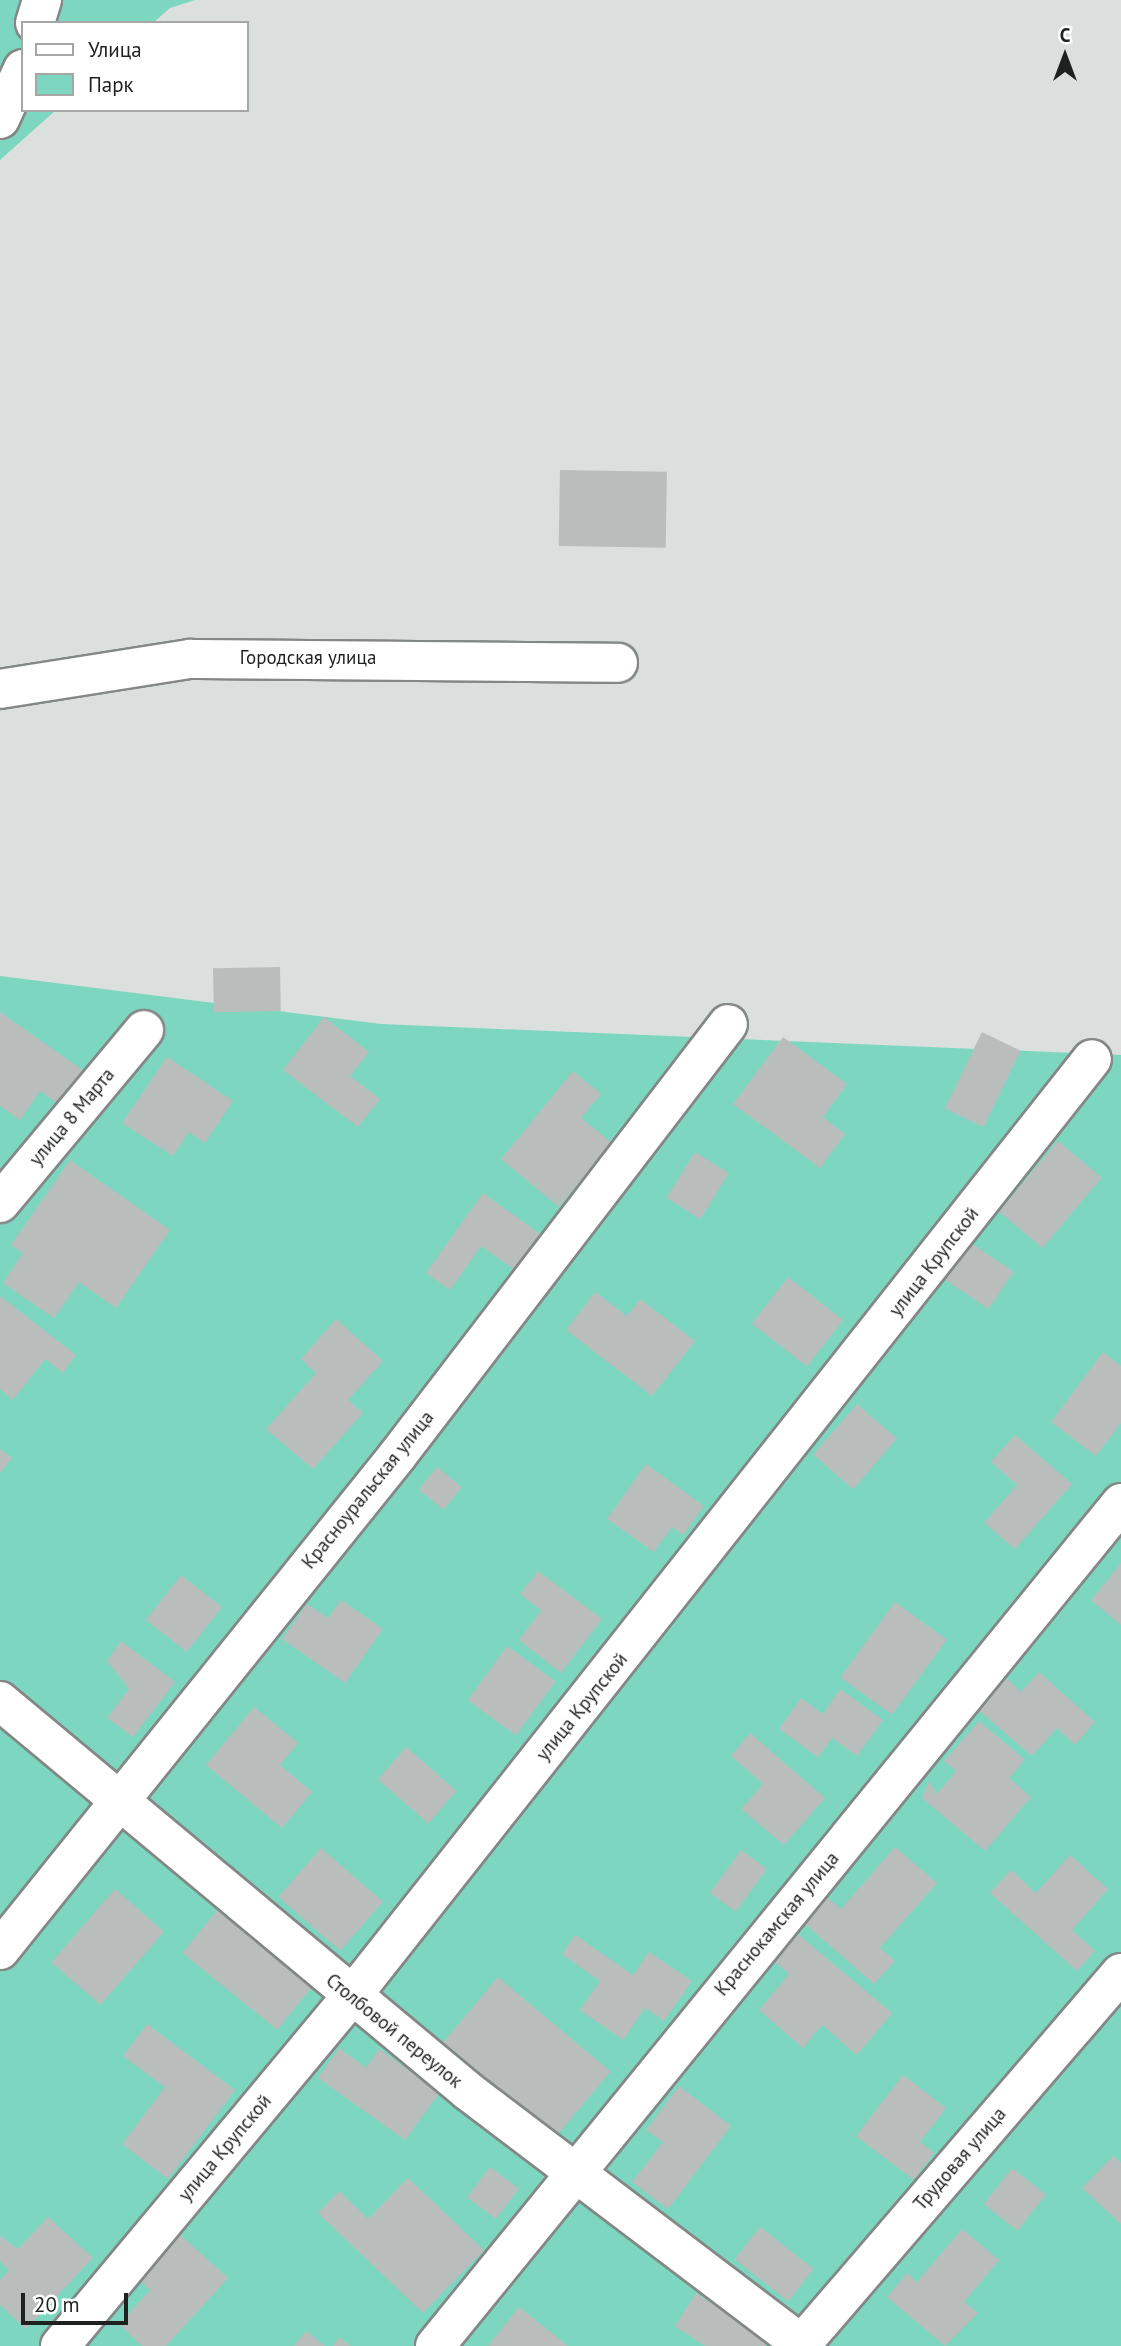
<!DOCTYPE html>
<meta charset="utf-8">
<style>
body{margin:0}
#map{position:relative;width:1121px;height:2346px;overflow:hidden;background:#dbe0de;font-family:"PT Sans",sans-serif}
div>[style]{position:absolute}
.green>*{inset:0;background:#7dd6bf}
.building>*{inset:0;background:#b9bebd;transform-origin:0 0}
.roads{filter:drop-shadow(2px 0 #838886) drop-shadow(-2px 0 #838886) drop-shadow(0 2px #838886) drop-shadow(0 -2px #838886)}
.minor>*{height:38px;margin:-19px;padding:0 19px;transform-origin:19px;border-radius:19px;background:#fff}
span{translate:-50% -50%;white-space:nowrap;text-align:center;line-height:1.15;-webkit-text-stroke:7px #fff;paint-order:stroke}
.street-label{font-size:19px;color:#1f2120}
.legend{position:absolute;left:21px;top:21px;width:228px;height:91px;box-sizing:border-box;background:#fff;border:2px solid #a5a6a6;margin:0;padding:9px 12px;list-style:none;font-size:21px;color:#1f2120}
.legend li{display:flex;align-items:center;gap:14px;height:35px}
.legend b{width:35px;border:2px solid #a5a6a6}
.north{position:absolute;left:1030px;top:21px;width:70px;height:70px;-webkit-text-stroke:5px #fff;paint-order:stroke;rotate:0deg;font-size:19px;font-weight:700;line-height:28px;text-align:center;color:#1f2120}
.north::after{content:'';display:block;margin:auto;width:24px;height:32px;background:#1f2120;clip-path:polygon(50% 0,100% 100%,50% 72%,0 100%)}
.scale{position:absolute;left:21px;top:2293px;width:107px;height:32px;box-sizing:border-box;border:4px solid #1f2120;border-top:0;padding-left:9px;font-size:21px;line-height:24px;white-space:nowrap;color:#1f2120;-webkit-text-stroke:5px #fff;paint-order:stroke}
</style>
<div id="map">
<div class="green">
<i style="clip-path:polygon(0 0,195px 0,170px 8px,153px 23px,23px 23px,23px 110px,56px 110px,0 160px)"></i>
<i style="clip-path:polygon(0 976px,381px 1024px,1121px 1055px,1121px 2346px,0 2346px)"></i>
</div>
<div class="building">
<i style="left:560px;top:470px;width:107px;height:76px;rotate:1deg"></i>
<i style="left:280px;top:967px;width:44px;height:67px;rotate:89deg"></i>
<i style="clip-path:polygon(0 1012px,84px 1071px,60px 1105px,40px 1091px,20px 1120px,0 1106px)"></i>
<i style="clip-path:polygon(324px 1017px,369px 1052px,350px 1076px,380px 1099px,358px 1127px,283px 1070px)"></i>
<i style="left:982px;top:1032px;width:43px;height:85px;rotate:26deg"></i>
<i style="clip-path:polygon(783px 1037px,847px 1084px,823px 1117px,845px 1134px,820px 1168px,733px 1104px)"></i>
<i style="clip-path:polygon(167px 1057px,233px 1101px,205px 1143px,189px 1132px,173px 1156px,122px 1123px)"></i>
<i style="clip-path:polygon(573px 1071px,601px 1094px,581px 1118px,612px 1143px,559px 1207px,501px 1159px)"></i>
<i style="left:1058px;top:1141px;width:57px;height:92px;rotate:40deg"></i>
<i style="left:695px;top:1152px;width:40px;height:54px;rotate:32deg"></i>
<i style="clip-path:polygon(70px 1160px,170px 1230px,116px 1308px,79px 1282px,54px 1318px,3px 1283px,23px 1253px,11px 1245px)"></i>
<i style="clip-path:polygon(483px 1193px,540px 1234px,515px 1270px,481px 1246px,450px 1290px,426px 1273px)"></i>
<i style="left:968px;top:1241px;width:55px;height:45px;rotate:34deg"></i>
<i style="left:788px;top:1277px;width:70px;height:59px;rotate:38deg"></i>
<i style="clip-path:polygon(595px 1292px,627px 1316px,640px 1299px,695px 1341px,652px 1396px,566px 1330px)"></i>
<i style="clip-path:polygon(0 1296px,76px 1355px,63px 1373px,45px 1359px,13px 1400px,0 1389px)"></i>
<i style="clip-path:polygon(336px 1319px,383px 1361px,348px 1400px,363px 1413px,313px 1469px,266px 1429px,316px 1373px,301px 1359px)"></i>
<i style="clip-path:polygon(1103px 1352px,1121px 1366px,1121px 1423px,1096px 1456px,1051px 1422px)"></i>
<i style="left:857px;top:1404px;width:53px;height:67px;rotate:41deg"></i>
<i style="clip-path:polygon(1015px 1435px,1072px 1484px,1015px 1549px,984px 1523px,1017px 1485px,991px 1462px)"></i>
<i style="clip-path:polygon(0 1449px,12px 1458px,0 1473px)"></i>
<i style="clip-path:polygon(646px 1464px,704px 1506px,683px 1535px,672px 1527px,654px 1552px,607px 1519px)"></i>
<i style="left:437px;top:1467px;width:32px;height:29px;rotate:39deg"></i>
<i style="clip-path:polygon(1121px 1563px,1121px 1625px,1091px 1600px)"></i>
<i style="clip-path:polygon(538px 1571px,602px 1619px,561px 1673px,519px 1640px,541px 1610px,520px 1594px)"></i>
<i style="left:181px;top:1575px;width:52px;height:57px;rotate:38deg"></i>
<i style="clip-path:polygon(341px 1600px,383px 1629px,345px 1683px,282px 1639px,307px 1604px,328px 1618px)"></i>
<i style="left:895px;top:1602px;width:64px;height:93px;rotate:36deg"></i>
<i style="clip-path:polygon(121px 1641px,175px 1682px,133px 1737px,107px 1718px,129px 1689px,107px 1661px)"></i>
<i style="left:507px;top:1646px;width:60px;height:67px;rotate:36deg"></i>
<i style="clip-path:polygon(1039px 1672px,1095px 1722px,1075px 1745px,1057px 1728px,1032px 1756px,976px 1708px,1004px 1676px,1021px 1692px)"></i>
<i style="clip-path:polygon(840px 1689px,883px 1720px,857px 1756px,832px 1738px,818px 1757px,779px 1729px,801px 1698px,823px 1714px)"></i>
<i style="clip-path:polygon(254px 1707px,298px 1743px,280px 1765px,312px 1792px,282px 1828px,206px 1765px)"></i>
<i style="clip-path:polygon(979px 1721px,1025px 1760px,1009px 1778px,1031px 1797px,985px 1851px,922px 1798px,929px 1781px,937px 1794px,956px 1771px,944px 1761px)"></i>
<i style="clip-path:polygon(750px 1733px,825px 1798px,784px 1845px,741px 1809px,763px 1784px,731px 1756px)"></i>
<i style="left:406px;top:1747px;width:67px;height:43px;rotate:41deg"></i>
<i style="clip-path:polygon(895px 1847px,937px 1883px,880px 1948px,895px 1961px,874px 1984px,797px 1917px,820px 1891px,841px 1909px)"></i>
<i style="left:321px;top:1848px;width:82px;height:65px;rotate:41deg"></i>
<i style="left:741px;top:1850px;width:32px;height:53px;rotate:36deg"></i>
<i style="clip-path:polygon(1070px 1855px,1108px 1889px,1072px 1930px,1095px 1951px,1077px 1971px,990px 1893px,1011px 1870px,1036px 1893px)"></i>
<i style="left:115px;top:1889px;width:65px;height:97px;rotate:41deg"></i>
<i style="left:219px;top:1908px;width:122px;height:58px;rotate:39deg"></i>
<i style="clip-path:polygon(793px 1930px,892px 2013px,857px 2055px,822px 2025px,803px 2048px,759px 2010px,789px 1974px,770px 1958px)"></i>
<i style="clip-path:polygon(575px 1935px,633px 1975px,649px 1952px,692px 1981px,664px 2021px,645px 2008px,623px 2040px,580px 2010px,600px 1981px,562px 1954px)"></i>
<i style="left:498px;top:1977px;width:147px;height:85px;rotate:40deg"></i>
<i style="clip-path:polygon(147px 2024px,235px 2090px,168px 2179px,122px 2144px,165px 2087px,123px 2056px)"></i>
<i style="clip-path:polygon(339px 2048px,366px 2068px,379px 2049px,440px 2092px,405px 2140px,318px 2078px)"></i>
<i style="clip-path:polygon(903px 2075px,946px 2108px,920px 2142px,934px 2153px,914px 2180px,856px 2136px)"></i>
<i style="clip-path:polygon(679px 2086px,731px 2126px,668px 2209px,632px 2182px,663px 2142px,646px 2130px)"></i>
<i style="clip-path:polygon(1113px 2156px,1121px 2163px,1121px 2224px,1082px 2188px)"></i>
<i style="left:490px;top:2167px;width:36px;height:38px;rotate:37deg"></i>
<i style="left:1012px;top:2168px;width:43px;height:46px;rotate:38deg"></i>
<i style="clip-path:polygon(408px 2178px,484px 2250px,423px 2313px,318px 2213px,339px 2191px,368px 2219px)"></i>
<i style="clip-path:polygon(48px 2217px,93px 2258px,26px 2329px,0 2305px,0 2280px,9px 2270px,0 2261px,0 2236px,18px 2249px)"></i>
<i style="left:760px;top:2227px;width:68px;height:41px;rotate:38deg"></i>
<i style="clip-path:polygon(962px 2229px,999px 2260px,964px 2302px,978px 2313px,945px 2346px,887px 2297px,907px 2273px,917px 2282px)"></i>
<i style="clip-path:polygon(177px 2232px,228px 2278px,166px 2346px,142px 2346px,119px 2324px,150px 2290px,136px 2277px)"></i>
<i style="clip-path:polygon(696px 2293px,768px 2341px,765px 2346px,705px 2346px,675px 2326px)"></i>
<i style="clip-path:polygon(519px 2307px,568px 2346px,488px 2346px)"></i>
<i style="clip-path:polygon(306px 2331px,325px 2346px,294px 2346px)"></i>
<i style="clip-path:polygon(339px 2337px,351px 2346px,333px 2346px)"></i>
</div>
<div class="roads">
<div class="minor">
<i style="left:35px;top:23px;width:24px;rotate:-73deg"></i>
<i style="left:0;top:119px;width:55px;rotate:-65.3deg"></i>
<i style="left:0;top:689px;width:192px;rotate:-9deg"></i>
<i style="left:190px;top:659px;width:428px;rotate:0.5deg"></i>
<i style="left:0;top:1203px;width:225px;rotate:-50.2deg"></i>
<i style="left:0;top:1701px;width:609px;rotate:39.81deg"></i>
<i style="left:468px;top:2091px;width:418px;rotate:37.2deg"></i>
<i style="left:0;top:1950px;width:634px;rotate:-51.21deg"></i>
<i style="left:397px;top:1456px;width:544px;rotate:-52.54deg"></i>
<i style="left:60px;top:2346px;width:454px;rotate:-50.2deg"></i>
<i style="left:351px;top:1997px;width:1195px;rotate:-51.69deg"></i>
<i style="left:435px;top:2346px;width:1087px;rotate:-50.86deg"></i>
<i style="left:800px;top:2346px;width:492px;rotate:-49.3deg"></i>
</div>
</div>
<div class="street-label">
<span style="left:308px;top:658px">Городская улица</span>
<span style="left:72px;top:1117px;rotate:-50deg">улица 8 Марта</span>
<span style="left:934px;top:1262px;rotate:-52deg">улица Крупской</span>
<span style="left:368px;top:1490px;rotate:-51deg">Красноуральская улица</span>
<span style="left:582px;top:1707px;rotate:-51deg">улица Крупской</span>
<span style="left:777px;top:1924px;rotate:-50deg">Краснокамская улица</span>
<span style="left:394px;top:2031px;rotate:39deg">Столбовой переулок</span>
<span style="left:225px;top:2148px;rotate:-50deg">улица Крупской</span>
<span style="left:960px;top:2159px;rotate:-49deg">Трудовая улица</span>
</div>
<ul class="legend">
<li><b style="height:9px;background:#fff"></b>Улица</li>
<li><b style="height:19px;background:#7dd6bf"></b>Парк</li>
</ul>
<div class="north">С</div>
<div class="scale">20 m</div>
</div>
